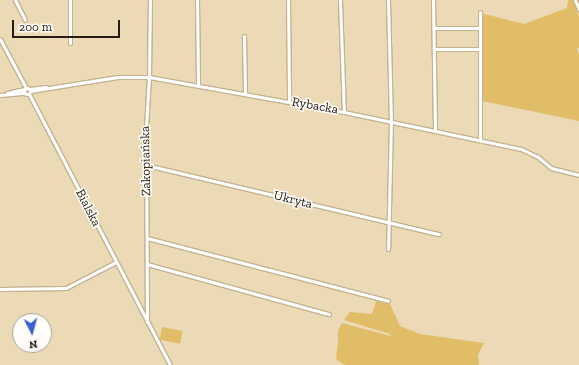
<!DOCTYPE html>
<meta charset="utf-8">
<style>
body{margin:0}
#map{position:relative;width:579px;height:365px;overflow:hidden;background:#ebdab5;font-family:"Zilla Slab",serif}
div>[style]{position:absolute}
.green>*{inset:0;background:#e2bd68;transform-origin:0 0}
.roads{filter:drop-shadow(1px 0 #c3b38f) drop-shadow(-1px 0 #c3b38f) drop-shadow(0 1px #c3b38f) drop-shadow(0 -1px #c3b38f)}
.street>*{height:3px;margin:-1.5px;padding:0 1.5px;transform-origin:1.5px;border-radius:1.5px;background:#fff}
.street>.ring{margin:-1.5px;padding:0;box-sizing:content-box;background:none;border:3px solid #fff;border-radius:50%}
span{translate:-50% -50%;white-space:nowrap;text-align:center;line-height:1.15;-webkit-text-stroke:3px #fefdf9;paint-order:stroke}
.street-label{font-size:13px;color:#231d0f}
.north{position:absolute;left:12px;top:313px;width:40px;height:40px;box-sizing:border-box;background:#fefdf9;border:1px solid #a6a39b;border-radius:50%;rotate:174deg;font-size:11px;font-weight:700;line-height:16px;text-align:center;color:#231d0f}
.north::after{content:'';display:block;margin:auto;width:14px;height:18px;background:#3b60d1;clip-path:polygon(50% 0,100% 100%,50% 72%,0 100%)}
.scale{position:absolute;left:12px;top:20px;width:108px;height:18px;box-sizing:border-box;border:2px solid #231d0f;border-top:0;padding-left:5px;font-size:12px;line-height:14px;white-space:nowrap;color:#231d0f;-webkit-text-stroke:3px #fefdf9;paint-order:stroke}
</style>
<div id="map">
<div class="green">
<i style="clip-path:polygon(568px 0,579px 0,579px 3px,575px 5px,579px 17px,579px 48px,577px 48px,579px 55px,579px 121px,482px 101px,481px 13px,524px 24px,567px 8px)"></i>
<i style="clip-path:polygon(376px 301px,390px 304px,400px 326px,420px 334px,484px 343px,478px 355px,479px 365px,345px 365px,336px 359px,338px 343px,338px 331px,342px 323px,391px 336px,390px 334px,344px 320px,350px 312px,372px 314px)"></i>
<i style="left:162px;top:327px;width:21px;height:13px;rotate:11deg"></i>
</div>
<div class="roads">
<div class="street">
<i style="left:15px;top:0;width:22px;rotate:63deg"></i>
<i style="left:70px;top:0;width:43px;rotate:90deg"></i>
<i style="left:197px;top:0;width:85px;rotate:89.3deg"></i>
<i style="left:288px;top:0;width:102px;rotate:89.4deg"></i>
<i style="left:340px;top:0;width:112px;rotate:88deg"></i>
<i style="left:388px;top:0;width:121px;rotate:88.6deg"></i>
<i style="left:391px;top:121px;width:128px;rotate:91.3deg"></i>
<i style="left:433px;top:0;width:131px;rotate:89.1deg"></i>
<i style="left:575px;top:0;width:10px;rotate:66deg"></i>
<i style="left:480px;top:12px;width:129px;rotate:90deg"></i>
<i style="left:434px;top:28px;width:46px"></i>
<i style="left:244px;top:36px;width:58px;rotate:89deg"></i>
<i style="left:0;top:39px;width:55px;rotate:62deg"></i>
<i style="left:434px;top:49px;width:46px"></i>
<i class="ring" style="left:24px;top:88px;width:3px;height:3px"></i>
<i style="left:30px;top:89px;width:16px;rotate:-7deg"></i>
<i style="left:30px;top:91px;width:89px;rotate:-9deg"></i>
<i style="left:118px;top:77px;width:31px"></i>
<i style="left:149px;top:77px;width:198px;rotate:10.2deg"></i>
<i style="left:344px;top:112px;width:181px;rotate:11.8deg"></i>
<i style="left:521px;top:149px;width:19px;rotate:25deg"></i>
<i style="left:538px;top:157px;width:17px;rotate:40deg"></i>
<i style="left:551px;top:168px;width:29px;rotate:14deg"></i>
<i style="left:7px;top:93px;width:17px;rotate:-13deg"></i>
<i style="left:29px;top:94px;width:305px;rotate:62.5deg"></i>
<i style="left:0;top:95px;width:25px;rotate:-5deg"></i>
<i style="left:146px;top:165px;width:301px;rotate:13.3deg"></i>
<i style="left:147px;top:238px;width:249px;rotate:14.6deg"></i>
<i style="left:147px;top:264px;width:189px;rotate:15.4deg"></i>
<i style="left:0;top:289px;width:66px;rotate:-0.9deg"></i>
<i style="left:66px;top:288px;width:56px;rotate:-27.5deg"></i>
<i style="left:147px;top:322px;width:195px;rotate:-90.3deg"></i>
<i style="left:146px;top:127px;width:50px;rotate:-86.6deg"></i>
<i style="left:149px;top:77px;width:77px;rotate:-89.3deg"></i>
</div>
</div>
<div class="street-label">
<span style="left:315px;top:106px;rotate:10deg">Rybacka</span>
<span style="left:146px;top:161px;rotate:-91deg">Zakopiańska</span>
<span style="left:293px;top:200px;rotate:14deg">Ukryta</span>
<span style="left:88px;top:208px;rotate:63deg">Bialska</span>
</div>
<div class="north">N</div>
<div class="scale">200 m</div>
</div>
